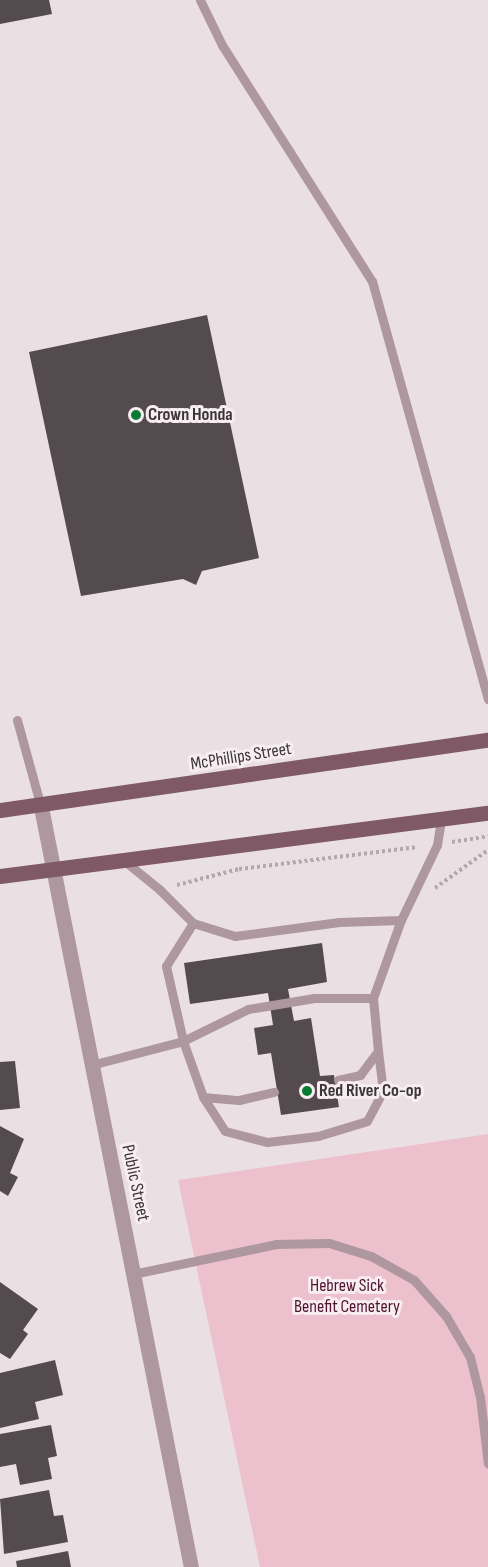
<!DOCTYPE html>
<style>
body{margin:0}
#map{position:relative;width:488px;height:1567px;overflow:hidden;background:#eae0e3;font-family:"Sofia Sans Condensed",sans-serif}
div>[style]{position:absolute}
.green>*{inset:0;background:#ecc0cd}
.building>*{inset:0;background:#534b4d}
.path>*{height:4px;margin-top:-2px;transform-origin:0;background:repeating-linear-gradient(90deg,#b1a9ab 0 3px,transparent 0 6px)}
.lane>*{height:9px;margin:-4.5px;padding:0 4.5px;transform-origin:4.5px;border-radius:4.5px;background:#ae979e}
.street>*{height:15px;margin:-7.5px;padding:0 7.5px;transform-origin:7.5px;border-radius:7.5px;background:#ae979e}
.primary>*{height:15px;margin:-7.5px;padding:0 7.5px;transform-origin:7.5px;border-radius:7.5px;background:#7f5965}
.dots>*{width:16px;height:16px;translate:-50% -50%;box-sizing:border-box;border:3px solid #f8edf0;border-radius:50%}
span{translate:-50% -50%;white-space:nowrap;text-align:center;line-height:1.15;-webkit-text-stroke:6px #f8edf0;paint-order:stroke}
.poi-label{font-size:18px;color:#3a3637;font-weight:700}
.left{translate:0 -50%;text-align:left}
.street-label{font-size:18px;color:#3a3637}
.park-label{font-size:18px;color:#4f142d}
</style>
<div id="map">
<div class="green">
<i style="clip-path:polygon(488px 1134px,488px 1567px,260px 1567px,178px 1180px)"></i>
</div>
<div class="building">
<i style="clip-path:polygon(0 0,49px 0,52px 14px,0 24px)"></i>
<i style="clip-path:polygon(207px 315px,259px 558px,202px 571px,196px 585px,183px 579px,81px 596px,29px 352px)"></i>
<i style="clip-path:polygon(322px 943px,327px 982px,288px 989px,294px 1021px,311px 1018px,320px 1076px,334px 1075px,339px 1107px,281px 1115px,271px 1053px,258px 1055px,254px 1028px,273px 1025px,268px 993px,190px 1004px,184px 963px)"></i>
<i style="clip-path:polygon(15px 1061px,20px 1108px,0 1110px,0 1062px)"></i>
<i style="clip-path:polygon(0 1126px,24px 1139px,10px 1173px,18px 1177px,8px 1196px,0 1191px)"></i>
<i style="clip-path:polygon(0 1282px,38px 1309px,23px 1330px,28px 1334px,10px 1359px,0 1353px)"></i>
<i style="clip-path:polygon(55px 1360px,63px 1395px,35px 1402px,39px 1419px,0 1428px,0 1373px)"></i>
<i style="clip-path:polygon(51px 1425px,57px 1456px,48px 1458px,52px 1479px,20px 1485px,16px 1464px,0 1467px,0 1434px)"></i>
<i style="clip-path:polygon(49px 1490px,54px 1516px,63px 1515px,68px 1542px,4px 1554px,0 1499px)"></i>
<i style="clip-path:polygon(68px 1551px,71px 1567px,17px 1567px,16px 1561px)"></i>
</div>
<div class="path">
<i style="left:452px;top:842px;width:36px;rotate:-9deg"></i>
<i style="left:177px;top:885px;width:64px;rotate:-14.5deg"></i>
<i style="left:239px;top:869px;width:180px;rotate:-7deg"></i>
<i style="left:435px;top:888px;width:65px;rotate:-35.6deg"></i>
</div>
<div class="lane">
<i style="left:200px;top:0;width:50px;rotate:63.9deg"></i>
<i style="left:222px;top:45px;width:280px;rotate:57.6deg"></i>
<i style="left:372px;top:281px;width:434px;rotate:74.5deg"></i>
<i style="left:17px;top:720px;width:90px;rotate:74.6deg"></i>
<i style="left:122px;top:859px;width:48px;rotate:39deg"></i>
<i style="left:159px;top:889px;width:48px;rotate:45deg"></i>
<i style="left:193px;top:923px;width:44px;rotate:17.2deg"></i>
<i style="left:235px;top:936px;width:105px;rotate:-7.7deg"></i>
<i style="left:339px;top:922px;width:62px;rotate:-1.8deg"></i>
<i style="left:193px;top:923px;width:51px;rotate:122.1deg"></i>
<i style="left:166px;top:966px;width:77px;rotate:77.2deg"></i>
<i style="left:183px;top:1041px;width:59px;rotate:70.3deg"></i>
<i style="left:203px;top:1097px;width:40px;rotate:57.1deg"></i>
<i style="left:225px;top:1131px;width:43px;rotate:14.7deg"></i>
<i style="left:267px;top:1142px;width:51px;rotate:-6.7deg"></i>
<i style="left:318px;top:1136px;width:51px;rotate:-17deg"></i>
<i style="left:367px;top:1121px;width:34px;rotate:-62deg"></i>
<i style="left:383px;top:1091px;width:40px;rotate:-97.1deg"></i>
<i style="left:91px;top:1065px;width:95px;rotate:-14.6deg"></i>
<i style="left:183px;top:1041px;width:72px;rotate:-26.2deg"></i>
<i style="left:248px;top:1009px;width:67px;rotate:-9.5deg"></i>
<i style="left:314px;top:998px;width:59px"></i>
<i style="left:338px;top:1080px;width:23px;rotate:-13deg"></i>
<i style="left:360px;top:1075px;width:30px;rotate:-53deg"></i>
<i style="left:378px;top:1051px;width:53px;rotate:-95.4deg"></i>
<i style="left:373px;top:998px;width:83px;rotate:-70.3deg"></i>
<i style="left:401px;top:920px;width:83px;rotate:-64.4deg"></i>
<i style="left:437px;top:845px;width:26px;rotate:-81deg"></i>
<i style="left:203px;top:1097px;width:36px;rotate:5deg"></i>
<i style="left:239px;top:1100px;width:36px;rotate:-13deg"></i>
<i style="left:133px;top:1274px;width:146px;rotate:-11.8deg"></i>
<i style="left:276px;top:1244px;width:53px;rotate:-1.1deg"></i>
<i style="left:329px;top:1243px;width:44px;rotate:17.2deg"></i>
<i style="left:371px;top:1256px;width:49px;rotate:29.2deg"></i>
<i style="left:414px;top:1280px;width:48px;rotate:48.4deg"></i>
<i style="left:446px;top:1316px;width:48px;rotate:59.7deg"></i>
<i style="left:470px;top:1357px;width:41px;rotate:76deg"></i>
<i style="left:480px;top:1397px;width:67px;rotate:83.2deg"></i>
</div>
<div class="street">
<i style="left:41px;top:807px;width:775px;rotate:78.84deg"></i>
</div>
<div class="primary">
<i style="left:0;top:810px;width:493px;rotate:-8.2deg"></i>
<i style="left:0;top:876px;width:492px;rotate:-7.4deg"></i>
</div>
<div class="dots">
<i style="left:136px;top:415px;background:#077b32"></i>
<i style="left:307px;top:1091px;background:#077b32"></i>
</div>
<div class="poi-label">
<span class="left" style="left:148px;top:415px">Crown Honda</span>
<span class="left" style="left:319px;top:1091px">Red River Co-op</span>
</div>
<div class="street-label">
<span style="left:241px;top:757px;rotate:-9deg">McPhillips Street</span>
<span style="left:135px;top:1183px;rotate:78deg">Public Street</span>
</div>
<div class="park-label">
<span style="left:347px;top:1297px">Hebrew Sick<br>Benefit Cemetery</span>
</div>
</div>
